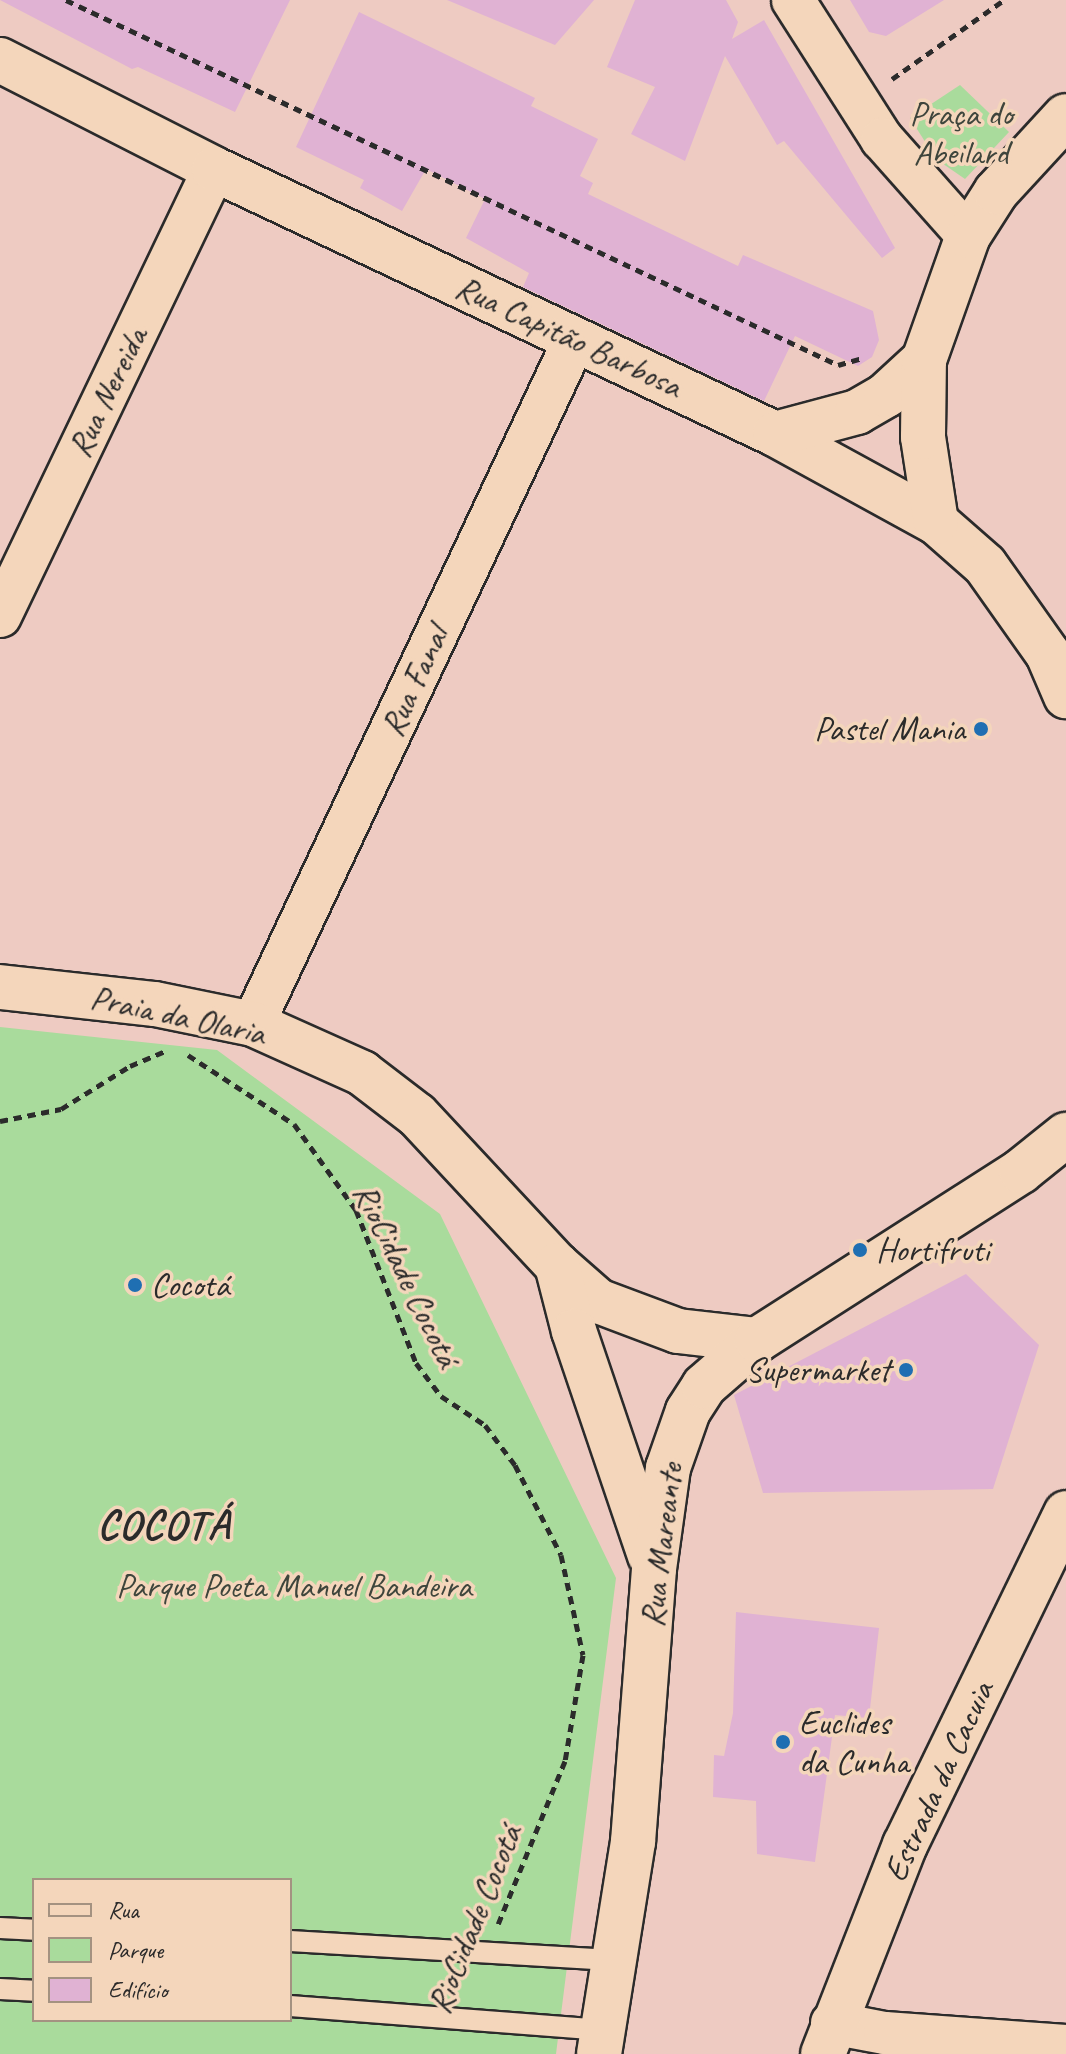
<!DOCTYPE html>
<meta charset="utf-8">
<style>
body{margin:0}
#map{position:relative;width:1066px;height:2054px;overflow:hidden;background:#eecbc2;font-family:Caveat,sans-serif}
div>[style]{position:absolute}
.green>*{inset:0;background:#a9db9c}
.building>*{inset:0;background:#e0b2d3}
.path>*{height:5px;margin-top:-2.5px;transform-origin:0;background:repeating-linear-gradient(90deg,#2b2b2b 0 8px,transparent 0 14px)}
.roads{filter:drop-shadow(2px 0 #2b2b2b) drop-shadow(-2px 0 #2b2b2b) drop-shadow(0 2px #2b2b2b) drop-shadow(0 -2px #2b2b2b)}
.lane>*{height:20px;margin:-10px;padding:0 10px;transform-origin:10px;border-radius:10px;background:#f4d6bb}
.street>*{height:42px;margin:-21px;padding:0 21px;transform-origin:21px;border-radius:21px;background:#f4d6bb}
.secondary>*{height:44px;margin:-22px;padding:0 22px;transform-origin:22px;border-radius:22px;background:#f4d6bb}
.dots>*{width:22px;height:22px;translate:-50% -50%;box-sizing:border-box;border:4px solid #f4d6bb;border-radius:50%}
span{translate:-50% -50%;white-space:nowrap;text-align:center;line-height:1.15;-webkit-text-stroke:7px #f4d6bb;paint-order:stroke}
.park-label{font-size:34px;color:#3e453c}
.street-label{font-size:34px;color:#2b2b2b}
.poi-label{font-size:34px;color:#2b2b2b}
.right{translate:-100% -50%;text-align:right}
.left{translate:0 -50%;text-align:left}
.district-label{font-size:42px;color:#2b2b2b;font-weight:700;letter-spacing:2px}
.legend{position:absolute;left:32px;top:1878px;width:260px;height:144px;box-sizing:border-box;background:#f4d6bb;border:2px solid #a49281;margin:0;padding:10px 14px;list-style:none;font-size:24px;color:#2b2b2b}
.legend li{display:flex;align-items:center;gap:16px;height:40px}
.legend b{width:40px;border:2px solid #a49281}
</style>
<div id="map">
<div class="green">
<i style="clip-path:polygon(960px 85px,1009px 132px,965px 179px,936px 159px,910px 118px)"></i>
<i style="clip-path:polygon(evenodd,0 1027px,217px 1050px,440px 1214px,616px 1578px,556px 2054px,0 2054px,0 1027px,34px 1880px,290px 1880px,290px 2020px,34px 2020px,34px 1880px)"></i>
</div>
<div class="building">
<i style="clip-path:polygon(0 0,290px 0,235px 112px,138px 67px,132px 69px)"></i>
<i style="clip-path:polygon(447px 0,594px 0,555px 45px)"></i>
<i style="clip-path:polygon(635px 0,726px 0,738px 22px,732px 39px,764px 20px,895px 248px,882px 258px,784px 141px,777px 145px,725px 56px,685px 161px,631px 134px,655px 87px,607px 67px)"></i>
<i style="clip-path:polygon(850px 0,944px 0,886px 36px,869px 32px)"></i>
<i style="clip-path:polygon(359px 12px,535px 98px,531px 106px,598px 139px,580px 176px,593px 183px,588px 194px,738px 266px,743px 255px,873px 311px,879px 340px,872px 357px,858px 366px,795px 336px,764px 401px,523px 287px,529px 273px,466px 238px,485px 199px,426px 169px,402px 211px,360px 188px,364px 180px,296px 147px)"></i>
<i style="clip-path:polygon(966px 1274px,1039px 1345px,993px 1489px,763px 1493px,734px 1395px)"></i>
<i style="clip-path:polygon(736px 1612px,879px 1628px,869px 1718px,835px 1715px,815px 1862px,757px 1854px,756px 1801px,713px 1797px,714px 1755px,724px 1756px,733px 1713px)"></i>
</div>
<div class="path">
<i style="left:66px;top:0;width:854px;rotate:25.3deg"></i>
<i style="left:838px;top:365px;width:25px;rotate:-16deg"></i>
<i style="left:892px;top:79px;width:137px;rotate:-35.2deg"></i>
<i style="left:188px;top:1055px;width:126px;rotate:33.1deg"></i>
<i style="left:294px;top:1124px;width:106px;rotate:54.2deg"></i>
<i style="left:356px;top:1210px;width:164px;rotate:68.6deg"></i>
<i style="left:416px;top:1363px;width:41px;rotate:52.9deg"></i>
<i style="left:441px;top:1396px;width:53px;rotate:33.4deg"></i>
<i style="left:485px;top:1425px;width:50px;rotate:53.1deg"></i>
<i style="left:515px;top:1465px;width:101px;rotate:62.9deg"></i>
<i style="left:561px;top:1555px;width:102px;rotate:77.6deg"></i>
<i style="left:583px;top:1655px;width:108px;rotate:99.6deg"></i>
<i style="left:565px;top:1761px;width:176px;rotate:112.3deg"></i>
<i style="left:0;top:1121px;width:62px;rotate:-11.1deg"></i>
<i style="left:61px;top:1109px;width:81px;rotate:-31.9deg"></i>
<i style="left:130px;top:1066px;width:39px;rotate:-23deg"></i>
</div>
<div class="roads">
<div class="lane">
<i style="left:0;top:1928px;width:34px;rotate:3deg"></i>
<i style="left:290px;top:1941px;width:322px;rotate:3.4deg"></i>
<i style="left:0;top:1989px;width:34px;rotate:3deg"></i>
<i style="left:290px;top:2006px;width:314px;rotate:4.4deg"></i>
</div>
<div class="street">
<i style="left:793px;top:0;width:165px;rotate:57.4deg"></i>
<i style="left:882px;top:139px;width:130px;rotate:48.4deg"></i>
<i style="left:0;top:616px;width:496px;rotate:-64.4deg"></i>
<i style="left:253px;top:1024px;width:757px;rotate:-64.82deg"></i>
<i style="left:832px;top:2023px;width:54px;rotate:10.7deg"></i>
<i style="left:885px;top:2033px;width:181px;rotate:4.1deg"></i>
</div>
<div class="secondary">
<i style="left:0;top:60px;width:240px;rotate:27deg"></i>
<i style="left:214px;top:169px;width:620px;rotate:25.28deg"></i>
<i style="left:775px;top:434px;width:183px;rotate:28.7deg"></i>
<i style="left:936px;top:522px;width:65px;rotate:41.3deg"></i>
<i style="left:985px;top:565px;width:109px;rotate:54.7deg"></i>
<i style="left:1048px;top:654px;width:46px;rotate:66.8deg"></i>
<i style="left:775px;top:434px;width:85px;rotate:-15deg"></i>
<i style="left:857px;top:412px;width:34px;rotate:-30deg"></i>
<i style="left:886px;top:395px;width:52px;rotate:-42.6deg"></i>
<i style="left:936px;top:522px;width:86px;rotate:-98.7deg"></i>
<i style="left:923px;top:437px;width:77px;rotate:-89.3deg"></i>
<i style="left:924px;top:360px;width:132px;rotate:-70.5deg"></i>
<i style="left:968px;top:236px;width:52px;rotate:-57.5deg"></i>
<i style="left:996px;top:192px;width:103px;rotate:-47.4deg"></i>
<i style="left:0;top:987px;width:156px;rotate:6.3deg"></i>
<i style="left:155px;top:1004px;width:100px;rotate:11.5deg"></i>
<i style="left:253px;top:1024px;width:120px;rotate:24.2deg"></i>
<i style="left:362px;top:1073px;width:69px;rotate:37.4deg"></i>
<i style="left:417px;top:1115px;width:205px;rotate:47deg"></i>
<i style="left:557px;top:1265px;width:55px;rotate:41.3deg"></i>
<i style="left:598px;top:1301px;width:85px;rotate:20.6deg"></i>
<i style="left:678px;top:1331px;width:80px;rotate:6.5deg"></i>
<i style="left:557px;top:1265px;width:68px;rotate:75.6deg"></i>
<i style="left:574px;top:1331px;width:237px;rotate:71.3deg"></i>
<i style="left:599px;top:2054px;width:215px;rotate:-80.9deg"></i>
<i style="left:633px;top:1842px;width:274px;rotate:-85.6deg"></i>
<i style="left:654px;top:1569px;width:102px;rotate:-82.1deg"></i>
<i style="left:668px;top:1468px;width:60px;rotate:-70.7deg"></i>
<i style="left:688px;top:1411px;width:30px;rotate:-57deg"></i>
<i style="left:704px;top:1386px;width:70px;rotate:-41deg"></i>
<i style="left:757px;top:1340px;width:313px;rotate:-32.6deg"></i>
<i style="left:1021px;top:1171px;width:58px;rotate:-38.7deg"></i>
<i style="left:823px;top:2054px;width:225px;rotate:-68.6deg"></i>
<i style="left:905px;top:1845px;width:369px;rotate:-64.1deg"></i>
</div>
</div>
<div class="dots">
<i style="left:981px;top:729px;background:#1f6fb2"></i>
<i style="left:860px;top:1250px;background:#1f6fb2"></i>
<i style="left:135px;top:1285px;background:#1f6fb2"></i>
<i style="left:906px;top:1370px;background:#1f6fb2"></i>
<i style="left:783px;top:1742px;background:#1f6fb2"></i>
</div>
<div class="park-label">
<span style="left:961px;top:133px">Praça do<br>Abeilard</span>
<span style="left:294px;top:1586px">Parque Poeta Manuel Bandeira</span>
</div>
<div class="street-label">
<span style="left:569px;top:336px;rotate:25deg">Rua Capitão Barbosa</span>
<span style="left:107px;top:392px;rotate:-64deg">Rua Nereida</span>
<span style="left:414px;top:681px;rotate:-65deg">Rua Fanal</span>
<span style="left:178px;top:1015px;rotate:12deg">Praia da Olaria</span>
<span style="left:407px;top:1275px;rotate:64deg">RioCidade Cocotá</span>
<span style="left:661px;top:1545px;rotate:-83deg">Rua Mareante</span>
<span style="left:938px;top:1781px;rotate:-65deg">Estrada da Cacuia</span>
<span style="left:474px;top:1919px;rotate:-68deg">RioCidade Cocotá</span>
</div>
<div class="poi-label">
<span class="right" style="left:965px;top:729px">Pastel Mania</span>
<span class="left" style="left:876px;top:1250px">Hortifruti</span>
<span class="left" style="left:151px;top:1285px">Cocotá</span>
<span class="right" style="left:890px;top:1370px">Supermarket</span>
<span class="left" style="left:799px;top:1742px">Euclides<br>da Cunha</span>
</div>
<div class="district-label">
<span style="left:164px;top:1525px">COCOTÁ</span>
</div>
<ul class="legend">
<li><b style="height:10px;background:#f4d6bb"></b>Rua</li>
<li><b style="height:22px;background:#a9db9c"></b>Parque</li>
<li><b style="height:22px;background:#e0b2d3"></b>Edifício</li>
</ul>
</div>
